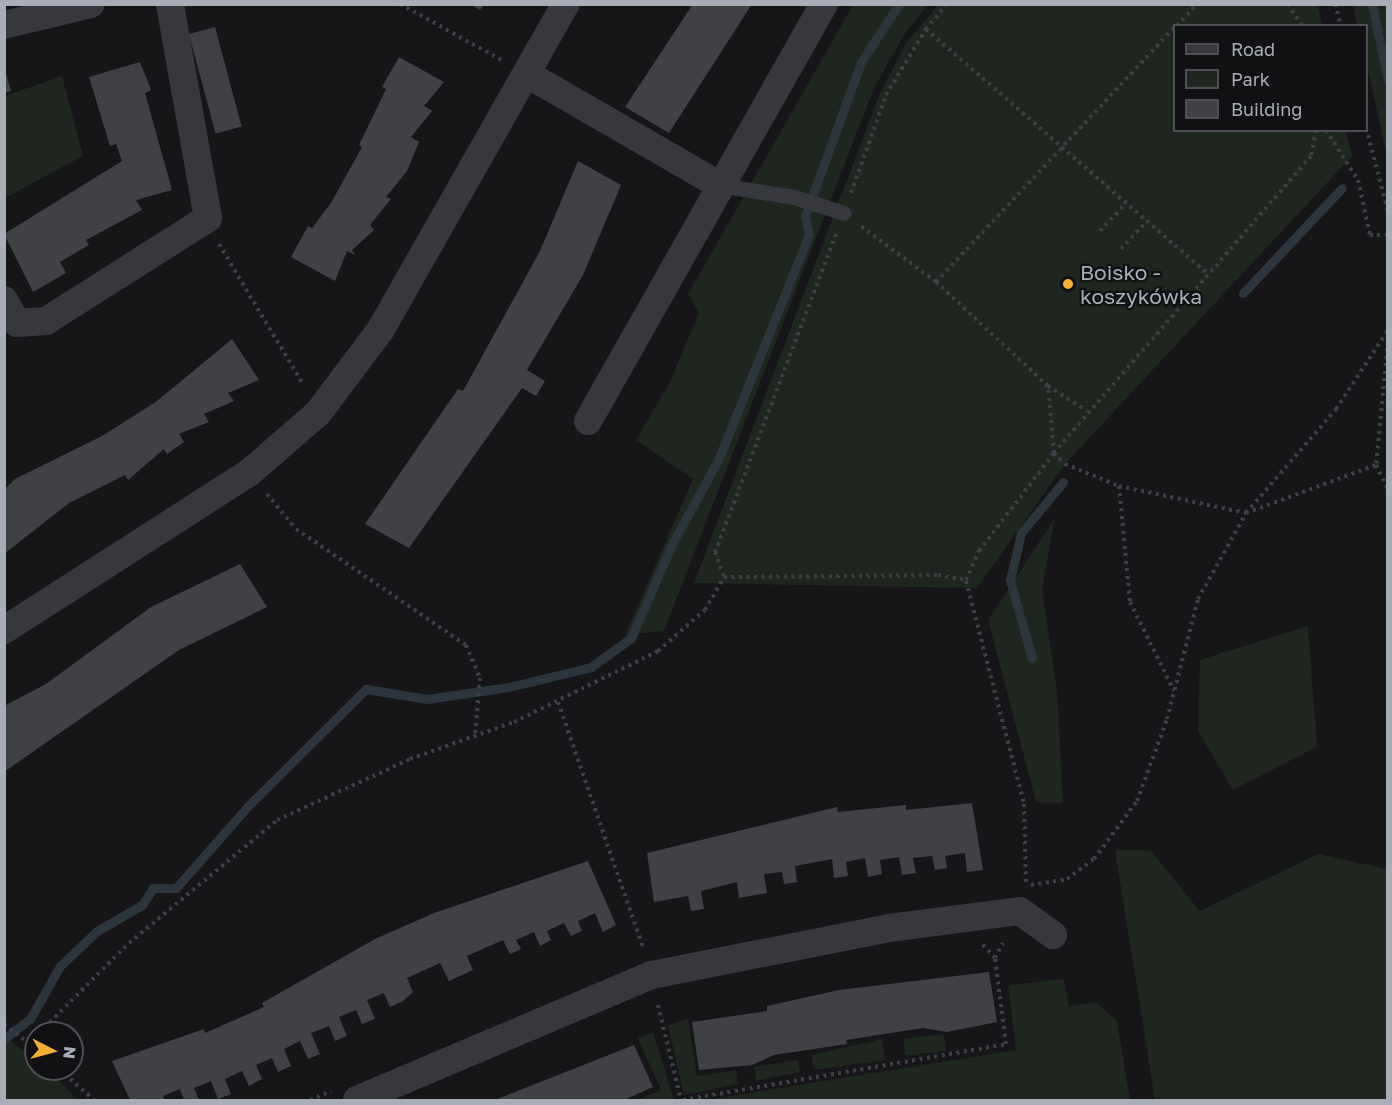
<!DOCTYPE html>
<meta charset="utf-8">
<style>
body{margin:0}
#map{position:relative;width:1392px;height:1105px;overflow:hidden;background:#161618;font-family:"Golos Text",sans-serif}
div>[style]{position:absolute}
.green>*{inset:0;background:#1e261f;transform-origin:0 0}
.stream>*{height:9px;margin:-4.5px;padding:0 4.5px;transform-origin:4.5px;border-radius:4.5px;background:#2c353c}
.building>*{inset:0;background:#404145;transform-origin:0 0}
.path>*{height:4px;margin-top:-2px;transform-origin:0;background:repeating-linear-gradient(90deg,#3d3f44 0 3px,transparent 0 7.5px)}
.service>*{height:15px;margin:-7.5px;padding:0 7.5px;transform-origin:7.5px;border-radius:7.5px;background:#37383d}
.minor>*{height:28px;margin:-14px;padding:0 14px;transform-origin:14px;border-radius:14px;background:#37383d}
.dots>*{width:16px;height:16px;translate:-50% -50%;box-sizing:border-box;border:3px solid #111113;border-radius:50%}
span{translate:-50% -50%;white-space:nowrap;text-align:center;line-height:1.15;-webkit-text-stroke:4.5px #111113;paint-order:stroke}
.poi-label{font-size:21px;color:#a8adb8}
.left{translate:0 -50%;text-align:left}
.frame{position:absolute;inset:0;border:6px solid #a8adb8;pointer-events:none}
.legend{position:absolute;left:1173px;top:24px;width:195px;height:108px;box-sizing:border-box;background:#111113;border:2px solid #4d4f55;margin:0;padding:8px 10px;list-style:none;font-size:18px;color:#a8adb8}
.legend li{display:flex;align-items:center;gap:12px;height:30px}
.legend b{width:30px;border:2px solid #4d4f55}
.north{position:absolute;left:24px;top:1021px;width:60px;height:60px;box-sizing:border-box;background:#111113;border:2px solid #4d4f55;border-radius:50%;rotate:96deg;font-size:16px;font-weight:700;line-height:24px;text-align:center;color:#a8adb8}
.north::after{content:'';display:block;margin:auto;width:21px;height:27px;background:#f2b134;clip-path:polygon(50% 0,100% 100%,50% 72%,0 100%)}
</style>
<div id="map">
<div class="green">
<i style="clip-path:polygon(853px 5px,928px 5px,905px 33px,874px 88px,664px 631px,625px 635px,693px 479px,636px 440px,670px 382px,699px 313px,688px 294px)"></i>
<i style="clip-path:polygon(938px 5px,1318px 5px,1322px 25px,1174px 26px,1174px 130px,1346px 131px,1352px 156px,1065px 464px,977px 588px,694px 583px,880px 93px,907px 42px)"></i>
<i style="clip-path:polygon(1353px 5px,1387px 5px,1387px 157px,1367px 65px,1366px 26px,1357px 25px)"></i>
<i style="clip-path:polygon(62px 76px,83px 156px,5px 198px,5px 96px)"></i>
<i style="clip-path:polygon(1055px 518px,1042px 589px,1057px 691px,1063px 803px,1036px 802px,988px 620px)"></i>
<i style="clip-path:polygon(1308px 626px,1317px 747px,1233px 790px,1198px 731px,1200px 660px)"></i>
<i style="clip-path:polygon(1115px 850px,1150px 850px,1200px 911px,1318px 854px,1387px 869px,1387px 1100px,1155px 1100px)"></i>
<i style="clip-path:polygon(1064px 979px,1069px 1007px,1096px 1002px,1117px 1021px,1130px 1100px,707px 1100px,1016px 1050px,1008px 985px)"></i>
<i style="clip-path:polygon(688px 1019px,697px 1076px,736px 1070px,738px 1084px,684px 1095px,668px 1025px)"></i>
<i style="clip-path:polygon(653px 1032px,674px 1100px,636px 1100px,661px 1090px,638px 1038px)"></i>
<i style="left:944px;top:1034px;width:17px;height:41px;rotate:83deg"></i>
<i style="clip-path:polygon(4px 1036px,36px 1060px,36px 1069px,47px 1069px,78px 1100px,5px 1100px)"></i>
<i style="clip-path:polygon(882px 1039px,885px 1060px,814px 1070px,812px 1055px)"></i>
<i style="clip-path:polygon(798px 1060px,800px 1072px,756px 1081px,754px 1067px)"></i>
</div>
<div class="stream">
<i style="left:1372px;top:4px;width:79px;rotate:78.3deg"></i>
<i style="left:1243px;top:293px;width:144px;rotate:-46.7deg"></i>
<i style="left:1032px;top:658px;width:81px;rotate:-105.8deg"></i>
<i style="left:1010px;top:580px;width:48px;rotate:-76.8deg"></i>
<i style="left:1021px;top:533px;width:66px;rotate:-50.5deg"></i>
<i style="left:4px;top:1039px;width:33px;rotate:-38deg"></i>
<i style="left:30px;top:1019px;width:61px;rotate:-60.5deg"></i>
<i style="left:60px;top:966px;width:51px;rotate:-43.4deg"></i>
<i style="left:97px;top:931px;width:52px;rotate:-30deg"></i>
<i style="left:142px;top:905px;width:20px;rotate:-57deg"></i>
<i style="left:153px;top:888px;width:23px"></i>
<i style="left:176px;top:888px;width:109px;rotate:-48.7deg"></i>
<i style="left:248px;top:806px;width:166px;rotate:-44.8deg"></i>
<i style="left:366px;top:689px;width:62px;rotate:9.3deg"></i>
<i style="left:427px;top:699px;width:83px;rotate:-8.3deg"></i>
<i style="left:509px;top:687px;width:84px;rotate:-13.7deg"></i>
<i style="left:591px;top:667px;width:49px;rotate:-35.9deg"></i>
<i style="left:631px;top:638px;width:105px;rotate:-66.4deg"></i>
<i style="left:673px;top:542px;width:94px;rotate:-61.2deg"></i>
<i style="left:718px;top:460px;width:243px;rotate:-68deg"></i>
<i style="left:809px;top:235px;width:19px;rotate:-102deg"></i>
<i style="left:805px;top:216px;width:164px;rotate:-70deg"></i>
<i style="left:861px;top:62px;width:69px;rotate:-56.8deg"></i>
</div>
<div class="building">
<i style="clip-path:polygon(470px 4px,484px 4px,480px 10px)"></i>
<i style="clip-path:polygon(693px 4px,752px 4px,669px 133px,625px 107px)"></i>
<i style="left:215px;top:27px;width:103px;height:27px;rotate:75deg"></i>
<i style="clip-path:polygon(399px 57px,444px 82px,424px 106px,432px 111px,411px 137px,419px 142px,407px 171px,386px 197px,391px 199px,370px 225px,374px 230px,352px 250px,355px 255px,347px 251px,335px 281px,291px 257px,308px 226px,312px 228px,331px 203px,362px 147px,359px 145px,386px 89px,382px 87px)"></i>
<i style="clip-path:polygon(140px 62px,151px 90px,145px 93px,172px 190px,136px 200px,142px 210px,86px 240px,89px 245px,60px 262px,66px 273px,33px 292px,4px 234px,122px 161px,116px 144px,110px 146px,89px 77px)"></i>
<i style="clip-path:polygon(4px 66px,11px 91px,4px 93px)"></i>
<i style="clip-path:polygon(578px 161px,621px 185px,583px 275px,527px 370px,545px 381px,536px 396px,522px 388px,409px 548px,365px 524px,458px 389px,463px 391px,540px 251px)"></i>
<i style="clip-path:polygon(232px 339px,259px 380px,228px 393px,234px 401px,204px 414px,209px 422px,179px 434px,184px 442px,167px 454px,164px 449px,128px 480px,125px 475px,69px 503px,4px 554px,4px 490px,15px 479px,102px 436px,157px 401px)"></i>
<i style="clip-path:polygon(240px 564px,267px 607px,179px 650px,4px 772px,4px 706px,46px 684px,151px 607px)"></i>
<i style="clip-path:polygon(972px 803px,983px 870px,967px 872px,965px 853px,945px 856px,947px 868px,935px 870px,932px 856px,913px 858px,916px 873px,902px 875px,899px 857px,880px 860px,882px 874px,868px 877px,865px 858px,846px 862px,848px 876px,834px 878px,832px 859px,795px 866px,797px 882px,784px 884px,782px 872px,764px 874px,767px 893px,739px 898px,737px 882px,701px 891px,704px 909px,691px 911px,688px 896px,654px 902px,647px 853px,837px 807px,838px 812px,906px 805px,906px 810px)"></i>
<i style="clip-path:polygon(588px 861px,616px 925px,603px 932px,595px 913px,578px 921px,582px 931px,571px 936px,564px 923px,547px 931px,551px 940px,540px 946px,534px 932px,516px 940px,521px 949px,510px 954px,503px 940px,467px 956px,473px 970px,449px 981px,440px 963px,407px 978px,413px 992px,403px 1001px,390px 1007px,384px 993px,367px 1000px,375px 1019px,362px 1024px,356px 1010px,339px 1017px,347px 1036px,335px 1041px,329px 1026px,311px 1033px,320px 1054px,308px 1059px,300px 1041px,284px 1049px,291px 1066px,278px 1072px,272px 1058px,256px 1065px,262px 1079px,249px 1086px,242px 1071px,225px 1079px,231px 1094px,218px 1099px,211px 1081px,194px 1088px,199px 1100px,184px 1100px,180px 1089px,163px 1096px,165px 1100px,130px 1100px,112px 1061px,204px 1029px,205px 1033px,264px 1007px,262px 1003px,375px 939px,434px 913px)"></i>
<i style="clip-path:polygon(989px 972px,997px 1022px,947px 1032px,923px 1028px,846px 1040px,847px 1044px,774px 1055px,752px 1065px,699px 1070px,692px 1022px,767px 1011px,767px 1006px,839px 990px)"></i>
<i style="clip-path:polygon(634px 1045px,653px 1087px,624px 1100px,495px 1100px)"></i>
</div>
<div class="path">
<i style="left:400px;top:4px;width:116px;rotate:28.8deg"></i>
<i style="left:947px;top:4px;width:33px;rotate:130deg"></i>
<i style="left:926px;top:29px;width:374px;rotate:41deg"></i>
<i style="left:1288px;top:4px;width:26px;rotate:58deg"></i>
<i style="left:1335px;top:4px;width:23px;rotate:75deg"></i>
<i style="left:1177px;top:26px;width:30px;rotate:-48deg"></i>
<i style="left:1366px;top:128px;width:86px;rotate:75.2deg"></i>
<i style="left:1316px;top:130px;width:26px;rotate:101deg"></i>
<i style="left:1311px;top:156px;width:393px;rotate:130.9deg"></i>
<i style="left:1054px;top:453px;width:16px;rotate:45deg"></i>
<i style="left:1065px;top:464px;width:58px;rotate:22.2deg"></i>
<i style="left:1119px;top:486px;width:130px;rotate:12deg"></i>
<i style="left:1246px;top:513px;width:139px;rotate:-20.3deg"></i>
<i style="left:1326px;top:130px;width:59px;rotate:57.4deg"></i>
<i style="left:1358px;top:180px;width:56px;rotate:77.7deg"></i>
<i style="left:1370px;top:235px;width:18px"></i>
<i style="left:851px;top:193px;width:104px;rotate:-70.3deg"></i>
<i style="left:886px;top:95px;width:77px;rotate:-58.8deg"></i>
<i style="left:1100px;top:231px;width:38px;rotate:-47deg"></i>
<i style="left:836px;top:234px;width:340px;rotate:110.8deg"></i>
<i style="left:715px;top:552px;width:27px;rotate:70deg"></i>
<i style="left:724px;top:577px;width:214px;rotate:-0.5deg"></i>
<i style="left:938px;top:575px;width:28px;rotate:10deg"></i>
<i style="left:966px;top:580px;width:32px;rotate:-66deg"></i>
<i style="left:979px;top:551px;width:123px;rotate:-52.6deg"></i>
<i style="left:1054px;top:453px;width:67px;rotate:-95.1deg"></i>
<i style="left:1048px;top:386px;width:153px;rotate:-137.1deg"></i>
<i style="left:936px;top:282px;width:94px;rotate:-143.3deg"></i>
<i style="left:219px;top:244px;width:165px;rotate:59.1deg"></i>
<i style="left:1121px;top:249px;width:38px;rotate:-47deg"></i>
<i style="left:936px;top:282px;width:348px;rotate:-46.9deg"></i>
<i style="left:1388px;top:341px;width:125px;rotate:95.5deg"></i>
<i style="left:1376px;top:465px;width:28px;rotate:64deg"></i>
<i style="left:1048px;top:386px;width:46px;rotate:32.7deg"></i>
<i style="left:1119px;top:486px;width:117px;rotate:84.6deg"></i>
<i style="left:1130px;top:602px;width:99px;rotate:63.7deg"></i>
<i style="left:267px;top:494px;width:45px;rotate:50.4deg"></i>
<i style="left:296px;top:529px;width:206px;rotate:34.3deg"></i>
<i style="left:466px;top:645px;width:36px;rotate:67deg"></i>
<i style="left:480px;top:678px;width:58px;rotate:94.9deg"></i>
<i style="left:966px;top:581px;width:230px;rotate:75.4deg"></i>
<i style="left:1024px;top:804px;width:80px;rotate:88.6deg"></i>
<i style="left:558px;top:702px;width:260px;rotate:70.9deg"></i>
<i style="left:1031px;top:885px;width:36px;rotate:-9deg"></i>
<i style="left:1067px;top:879px;width:34px;rotate:-37deg"></i>
<i style="left:1094px;top:859px;width:72px;rotate:-53.4deg"></i>
<i style="left:1137px;top:801px;width:87px;rotate:-69.9deg"></i>
<i style="left:1167px;top:719px;width:124px;rotate:-75.5deg"></i>
<i style="left:1198px;top:599px;width:98px;rotate:-60.8deg"></i>
<i style="left:1246px;top:513px;width:138px;rotate:-49.1deg"></i>
<i style="left:1336px;top:409px;width:95px;rotate:-56.6deg"></i>
<i style="left:995px;top:958px;width:17px;rotate:-62deg"></i>
<i style="left:658px;top:1005px;width:98px;rotate:76.4deg"></i>
<i style="left:4px;top:1024px;width:41px;rotate:38deg"></i>
<i style="left:39px;top:1033px;width:127px;rotate:-45deg"></i>
<i style="left:129px;top:943px;width:192px;rotate:-39.7deg"></i>
<i style="left:277px;top:820px;width:146px;rotate:-24.6deg"></i>
<i style="left:410px;top:759px;width:110px;rotate:-19.6deg"></i>
<i style="left:514px;top:722px;width:161px;rotate:-26.2deg"></i>
<i style="left:658px;top:651px;width:62px;rotate:-41.1deg"></i>
<i style="left:705px;top:610px;width:38px;rotate:-60deg"></i>
<i style="left:29px;top:1043px;width:10px;rotate:-45deg"></i>
<i style="left:59px;top:1069px;width:47px;rotate:41.5deg"></i>
<i style="left:310px;top:1100px;width:23px;rotate:-23deg"></i>
<i style="left:683px;top:1100px;width:328px;rotate:-9.8deg"></i>
<i style="left:1006px;top:1044px;width:87px;rotate:-97.3deg"></i>
<i style="left:995px;top:958px;width:19px;rotate:-133deg"></i>
</div>
<div class="service">
<i style="left:719px;top:185px;width:76px;rotate:9.1deg"></i>
<i style="left:794px;top:197px;width:52px;rotate:17.7deg"></i>
</div>
<div class="minor">
<i style="left:4px;top:25px;width:89px;rotate:-13.6deg"></i>
<i style="left:527px;top:74px;width:222px;rotate:30deg"></i>
<i style="left:4px;top:300px;width:26px;rotate:61deg"></i>
<i style="left:17px;top:323px;width:29px;rotate:-4deg"></i>
<i style="left:46px;top:321px;width:192px;rotate:-32.4deg"></i>
<i style="left:208px;top:218px;width:217px;rotate:-100.1deg"></i>
<i style="left:588px;top:421px;width:479px;rotate:-60.5deg"></i>
<i style="left:4px;top:630px;width:291px;rotate:-32.7deg"></i>
<i style="left:249px;top:473px;width:91px;rotate:-41deg"></i>
<i style="left:318px;top:413px;width:105px;rotate:-53.1deg"></i>
<i style="left:381px;top:329px;width:374px;rotate:-60.4deg"></i>
<i style="left:357px;top:1100px;width:320px;rotate:-23deg"></i>
<i style="left:652px;top:975px;width:242px;rotate:-11.2deg"></i>
<i style="left:889px;top:928px;width:132px;rotate:-7.4deg"></i>
<i style="left:1020px;top:911px;width:41px;rotate:36deg"></i>
</div>
<div class="dots">
<i style="left:1068px;top:284px;background:#f2b134"></i>
</div>
<div class="poi-label">
<span class="left" style="left:1080px;top:284px">Boisko -<br>koszykówka</span>
</div>
<div class="frame"></div>
<ul class="legend">
<li><b style="height:8px;background:#37383d"></b>Road</li>
<li><b style="height:16px;background:#1e261f"></b>Park</li>
<li><b style="height:16px;background:#404145"></b>Building</li>
</ul>
<div class="north">N</div>
</div>
